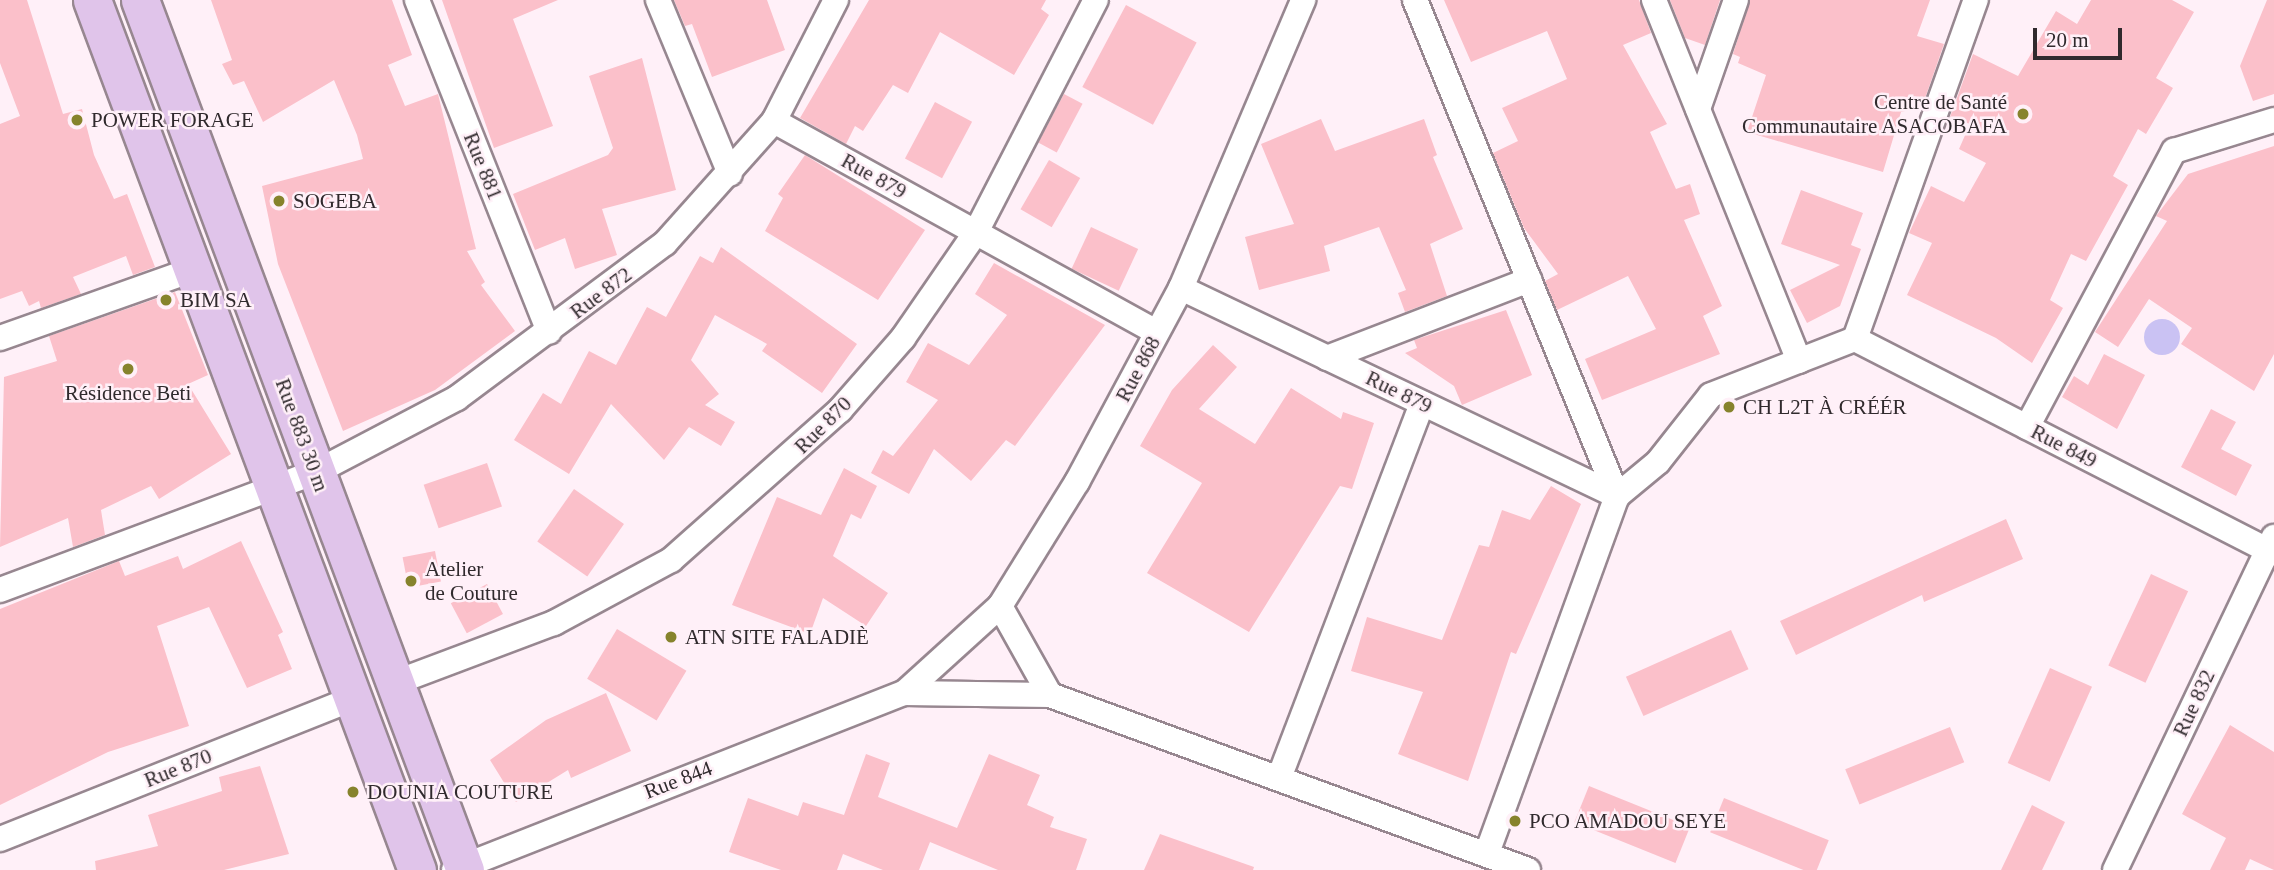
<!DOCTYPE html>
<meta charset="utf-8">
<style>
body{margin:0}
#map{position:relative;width:2274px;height:870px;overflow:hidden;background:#fff0f8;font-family:"Times New Roman",serif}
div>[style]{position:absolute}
.water>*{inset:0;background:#cac2f3}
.round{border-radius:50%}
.building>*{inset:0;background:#fbc0ca;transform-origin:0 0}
.roads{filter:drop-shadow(2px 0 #978790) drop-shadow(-2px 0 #978790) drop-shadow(0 2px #978790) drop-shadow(0 -2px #978790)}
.minor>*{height:24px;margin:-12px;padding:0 12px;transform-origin:12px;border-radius:12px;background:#fff}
.primary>*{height:37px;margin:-18.5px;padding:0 18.5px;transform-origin:18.5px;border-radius:18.5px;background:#e0c4ea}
.dots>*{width:19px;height:19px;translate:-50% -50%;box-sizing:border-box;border:4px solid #fff0f8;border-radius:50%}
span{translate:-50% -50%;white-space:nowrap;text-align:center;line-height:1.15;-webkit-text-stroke:5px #fff0f8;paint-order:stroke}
.poi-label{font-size:21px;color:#302a2d}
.right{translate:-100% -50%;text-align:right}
.left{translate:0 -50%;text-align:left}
.street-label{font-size:21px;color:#302a2d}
.scale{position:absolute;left:2033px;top:28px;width:89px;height:32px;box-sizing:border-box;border:4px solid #302a2d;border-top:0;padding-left:9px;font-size:21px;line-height:24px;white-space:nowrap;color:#302a2d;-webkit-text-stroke:5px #fff0f8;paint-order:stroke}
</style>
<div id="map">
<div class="water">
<i class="round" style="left:2144px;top:319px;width:36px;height:36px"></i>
</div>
<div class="building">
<i style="clip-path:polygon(0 0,27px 0,63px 114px,82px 109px,94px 155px,114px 199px,127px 194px,155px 267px,133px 275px,126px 256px,73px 277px,81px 294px,41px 308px,39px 301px,29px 306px,22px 291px,0 299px,0 124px,20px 116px,0 63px)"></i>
<i style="clip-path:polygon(211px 0,392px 0,412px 55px,388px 65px,405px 106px,438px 94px,476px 249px,467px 251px,485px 282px,481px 285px,515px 331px,435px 390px,343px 431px,278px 264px,262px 186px,363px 159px,357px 135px,334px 80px,263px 122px,244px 81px,233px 85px,222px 64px,232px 60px)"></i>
<i style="clip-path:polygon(442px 0,558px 0,513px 19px,553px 126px,494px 148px)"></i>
<i style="clip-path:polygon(674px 0,767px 0,785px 50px,712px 77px,692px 24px,685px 26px)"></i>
<i style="clip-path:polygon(869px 0,1046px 0,1041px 9px,1049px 15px,1014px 75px,940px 32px,908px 93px,893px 85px,863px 131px,855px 126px,846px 144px,800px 118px)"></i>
<i style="clip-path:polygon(1444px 0,1639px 0,1651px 33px,1623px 45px,1667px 124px,1650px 132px,1676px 189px,1690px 184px,1700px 214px,1684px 220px,1722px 306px,1703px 316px,1720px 354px,1602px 400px,1585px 359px,1656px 329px,1628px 276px,1557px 310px,1545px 281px,1558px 274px,1524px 228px,1493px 153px,1518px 141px,1502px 108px,1567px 79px,1547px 31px,1471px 62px)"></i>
<i style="clip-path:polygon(1670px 0,1720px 0,1705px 45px,1685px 38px)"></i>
<i style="clip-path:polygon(1750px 0,1930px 0,1917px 36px,1944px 44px,1922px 107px,1901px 112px,1883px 172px,1747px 132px,1766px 75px,1738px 63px,1740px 57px,1733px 54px)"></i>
<i style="clip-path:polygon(2091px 0,2172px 0,2194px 12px,2156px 78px,2173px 88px,2146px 134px,2138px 129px,2113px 176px,2128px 185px,2086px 261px,2071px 254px,2050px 300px,2063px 308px,2032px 363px,1996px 338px,1907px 295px,1932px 243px,1909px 233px,1931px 186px,1964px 202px,1986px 163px,1959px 149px,1970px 124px,1950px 117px,1973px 54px,2018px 76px,2056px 11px,2077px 24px)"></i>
<i style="clip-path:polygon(2267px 0,2274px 0,2274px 94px,2253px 101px,2240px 66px)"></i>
<i style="left:1126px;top:5px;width:80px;height:93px;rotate:28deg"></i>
<i style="clip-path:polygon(642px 58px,676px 190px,602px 209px,617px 255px,575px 269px,565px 238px,535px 250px,513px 194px,608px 155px,613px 148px,589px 76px)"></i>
<i style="left:1064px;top:94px;width:21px;height:55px;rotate:28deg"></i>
<i style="left:935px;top:102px;width:42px;height:64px;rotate:28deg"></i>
<i style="clip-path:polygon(1321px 119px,1335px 151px,1424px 119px,1437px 155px,1433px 157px,1463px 229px,1430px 244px,1447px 296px,1405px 312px,1398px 293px,1406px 290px,1379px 227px,1324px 246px,1330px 271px,1259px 290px,1245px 237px,1294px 224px,1261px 144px)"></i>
<i style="clip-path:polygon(2274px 146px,2274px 354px,2254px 391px,2181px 344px,2192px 328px,2149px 299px,2118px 347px,2095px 332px,2167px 221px,2156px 216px,2188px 174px)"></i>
<i style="clip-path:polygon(805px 155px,925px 230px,878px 300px,765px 231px,783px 198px,778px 194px)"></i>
<i style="left:1049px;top:160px;width:36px;height:57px;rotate:30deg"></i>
<i style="clip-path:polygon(1801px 190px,1863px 213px,1851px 245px,1861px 249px,1840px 306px,1807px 323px,1790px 290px,1840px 265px,1781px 244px)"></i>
<i style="left:1091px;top:227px;width:52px;height:46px;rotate:25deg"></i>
<i style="clip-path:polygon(721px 247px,857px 344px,822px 393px,762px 351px,767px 344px,715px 315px,691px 360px,719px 394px,705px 405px,735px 422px,721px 446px,689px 427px,664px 460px,611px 404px,569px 474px,514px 440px,543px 393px,561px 404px,589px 351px,616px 365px,647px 307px,666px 317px,700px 256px,713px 263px)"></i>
<i style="clip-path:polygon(994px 263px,1105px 325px,1015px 446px,1006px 440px,971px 481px,934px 449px,909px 494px,871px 473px,883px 450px,893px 456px,938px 400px,906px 382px,928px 343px,969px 365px,1007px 315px,975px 294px)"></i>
<i style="clip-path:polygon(175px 292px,208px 375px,188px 384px,231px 454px,159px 499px,151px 486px,101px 510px,105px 535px,73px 547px,68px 518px,0 547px,4px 377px,57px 361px,49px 336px)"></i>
<i style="clip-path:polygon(1506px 310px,1532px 375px,1462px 405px,1454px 386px,1405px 353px,1417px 348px,1414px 340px)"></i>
<i style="clip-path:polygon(1213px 345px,1237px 367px,1199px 409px,1255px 444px,1291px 388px,1341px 419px,1343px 412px,1374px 423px,1352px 489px,1340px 486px,1249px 632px,1147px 573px,1202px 483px,1140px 446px,1172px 390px)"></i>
<i style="clip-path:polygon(2104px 354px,2145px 375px,2117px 429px,2062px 397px,2074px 376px,2088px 385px)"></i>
<i style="clip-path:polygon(2211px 409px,2236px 422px,2221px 449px,2252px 465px,2236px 496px,2181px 467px)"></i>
<i style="left:487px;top:463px;width:46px;height:67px;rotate:71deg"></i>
<i style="clip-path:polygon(844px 468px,877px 486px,861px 519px,851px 514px,833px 556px,888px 593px,866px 626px,823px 598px,810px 634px,732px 605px,777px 497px,821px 515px)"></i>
<i style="clip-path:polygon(1551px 486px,1581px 504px,1516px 654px,1511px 652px,1468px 781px,1398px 754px,1423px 692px,1351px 671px,1367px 617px,1442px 640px,1479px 545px,1489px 547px,1502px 510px,1530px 520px)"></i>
<i style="left:574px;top:489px;width:61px;height:64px;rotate:35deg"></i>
<i style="clip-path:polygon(2006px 519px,2023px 559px,1924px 602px,1922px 595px,1796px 655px,1780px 621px)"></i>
<i style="clip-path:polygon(241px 541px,283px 632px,278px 635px,292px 669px,247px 688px,209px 607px,157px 626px,189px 726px,108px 752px,0 805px,0 609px,119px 561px,125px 576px,178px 556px,183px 569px)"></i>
<i style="left:435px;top:551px;width:31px;height:33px;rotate:79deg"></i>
<i style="left:2151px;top:574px;width:41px;height:101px;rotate:25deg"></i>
<i style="left:487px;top:584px;width:34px;height:41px;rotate:62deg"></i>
<i style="left:617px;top:629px;width:81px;height:58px;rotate:31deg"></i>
<i style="left:1731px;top:630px;width:43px;height:115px;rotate:66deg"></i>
<i style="left:2050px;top:668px;width:46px;height:104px;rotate:24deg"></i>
<i style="clip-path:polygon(606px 693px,631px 751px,571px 778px,568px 770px,516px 802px,490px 760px,546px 720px)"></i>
<i style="clip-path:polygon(2230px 725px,2274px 752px,2274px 870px,2250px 859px,2245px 870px,2210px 870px,2226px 838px,2182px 814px)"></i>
<i style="left:1950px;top:727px;width:38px;height:113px;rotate:68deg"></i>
<i style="clip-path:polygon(866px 754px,890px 763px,878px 797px,957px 828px,989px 754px,1040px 775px,1027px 805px,1054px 817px,1050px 827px,1087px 839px,1076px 870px,998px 870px,930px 842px,919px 870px,883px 870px,843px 854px,837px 870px,781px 870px,729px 852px,748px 798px,798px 816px,803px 802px,844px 815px)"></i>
<i style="clip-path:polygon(260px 766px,289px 854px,224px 870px,96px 870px,95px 861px,158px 846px,148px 815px,222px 791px,219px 777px)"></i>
<i style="left:1589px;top:786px;width:109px;height:39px;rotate:22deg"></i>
<i style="left:1724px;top:798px;width:113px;height:37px;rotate:22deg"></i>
<i style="clip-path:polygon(2032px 805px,2065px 822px,2042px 870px,2001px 870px)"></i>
<i style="clip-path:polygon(1160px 834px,1254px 867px,1253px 870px,1144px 870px)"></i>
</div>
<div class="roads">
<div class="minor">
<i style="left:417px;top:0;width:357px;rotate:68.3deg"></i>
<i style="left:658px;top:0;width:188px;rotate:67.5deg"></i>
<i style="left:1415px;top:0;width:536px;rotate:67.84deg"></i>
<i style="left:1654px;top:0;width:389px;rotate:68.1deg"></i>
<i style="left:1698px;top:109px;width:115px;rotate:-70.8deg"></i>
<i style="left:774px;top:121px;width:437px;rotate:28.9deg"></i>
<i style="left:1181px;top:288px;width:483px;rotate:25.5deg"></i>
<i style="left:0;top:338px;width:207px;rotate:-19.5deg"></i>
<i style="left:1855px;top:339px;width:470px;rotate:27.1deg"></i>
<i style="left:1327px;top:358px;width:217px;rotate:-21.1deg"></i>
<i style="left:2027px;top:427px;width:313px;rotate:-62deg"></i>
<i style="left:2174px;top:151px;width:105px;rotate:-17.2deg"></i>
<i style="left:0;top:590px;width:337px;rotate:-20.5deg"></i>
<i style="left:316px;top:472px;width:159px;rotate:-27.7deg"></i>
<i style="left:457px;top:398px;width:259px;rotate:-36.7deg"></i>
<i style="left:665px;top:243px;width:164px;rotate:-48.2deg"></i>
<i style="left:774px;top:121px;width:136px;rotate:-62.9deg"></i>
<i style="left:1000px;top:606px;width:102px;rotate:60.7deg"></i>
<i style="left:394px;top:683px;width:171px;rotate:-20.6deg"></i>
<i style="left:554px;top:623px;width:133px;rotate:-28.3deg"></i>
<i style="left:671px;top:560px;width:226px;rotate:-41.6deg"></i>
<i style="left:840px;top:410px;width:96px;rotate:-48.8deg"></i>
<i style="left:903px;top:338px;width:129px;rotate:-55.4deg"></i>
<i style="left:976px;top:232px;width:261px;rotate:-62.7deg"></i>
<i style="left:904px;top:693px;width:146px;rotate:0.8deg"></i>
<i style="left:1050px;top:695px;width:509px;rotate:20.11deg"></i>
<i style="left:1279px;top:778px;width:401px;rotate:-69.1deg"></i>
<i style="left:0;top:839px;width:384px;rotate:-21.7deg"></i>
<i style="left:1487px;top:853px;width:380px;rotate:-70deg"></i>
<i style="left:1617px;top:496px;width:53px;rotate:-39.7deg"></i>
<i style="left:1658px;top:462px;width:85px;rotate:-51.7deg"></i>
<i style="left:1711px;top:395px;width:155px;rotate:-21.3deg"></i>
<i style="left:1855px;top:339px;width:360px;rotate:-70.4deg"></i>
<i style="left:454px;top:870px;width:484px;rotate:-21.5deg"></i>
<i style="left:904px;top:693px;width:130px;rotate:-42.2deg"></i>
<i style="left:1000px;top:606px;width:146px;rotate:-58.2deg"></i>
<i style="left:1077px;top:482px;width:220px;rotate:-61.8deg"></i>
<i style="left:1181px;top:288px;width:313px;rotate:-67deg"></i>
<i style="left:2115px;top:870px;width:369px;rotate:-64.5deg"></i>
</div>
<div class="primary">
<i style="left:92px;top:0;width:929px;rotate:69.52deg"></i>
<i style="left:140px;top:0;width:929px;rotate:69.52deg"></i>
</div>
</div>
<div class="dots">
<i style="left:2023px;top:114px;background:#86832c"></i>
<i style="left:77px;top:120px;background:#86832c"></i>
<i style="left:279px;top:201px;background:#86832c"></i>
<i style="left:166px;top:300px;background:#86832c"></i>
<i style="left:128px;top:369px;background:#86832c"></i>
<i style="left:1729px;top:407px;background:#86832c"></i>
<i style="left:411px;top:581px;background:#86832c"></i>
<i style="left:671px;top:637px;background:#86832c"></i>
<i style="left:353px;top:792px;background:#86832c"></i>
<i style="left:1515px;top:821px;background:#86832c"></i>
</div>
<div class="poi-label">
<span class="right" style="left:2007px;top:114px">Centre de Santé<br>Communautaire ASACOBAFA</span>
<span class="left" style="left:91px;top:120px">POWER FORAGE</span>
<span class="left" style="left:293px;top:201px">SOGEBA</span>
<span class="left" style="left:180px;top:300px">BIM SA</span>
<span style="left:128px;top:393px">Résidence Beti</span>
<span class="left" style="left:1743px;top:407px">CH L2T À CRÉÉR</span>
<span class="left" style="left:425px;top:581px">Atelier<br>de Couture</span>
<span class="left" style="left:685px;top:637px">ATN SITE FALADIÈ</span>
<span class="left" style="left:367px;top:792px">DOUNIA COUTURE</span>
<span class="left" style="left:1529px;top:821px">PCO AMADOU SEYE</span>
</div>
<div class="street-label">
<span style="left:483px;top:166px;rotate:68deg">Rue 881</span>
<span style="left:874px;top:176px;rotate:29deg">Rue 879</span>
<span style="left:601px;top:293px;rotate:-37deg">Rue 872</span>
<span style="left:1138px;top:369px;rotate:-62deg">Rue 868</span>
<span style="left:1399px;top:392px;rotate:26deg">Rue 879</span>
<span style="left:823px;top:425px;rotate:-45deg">Rue 870</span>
<span style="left:302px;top:435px;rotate:70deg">Rue 883 30 m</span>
<span style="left:2064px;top:446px;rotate:27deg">Rue 849</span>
<span style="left:2194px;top:703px;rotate:-65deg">Rue 832</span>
<span style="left:178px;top:768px;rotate:-22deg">Rue 870</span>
<span style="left:678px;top:780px;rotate:-21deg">Rue 844</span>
</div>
<div class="scale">20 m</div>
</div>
